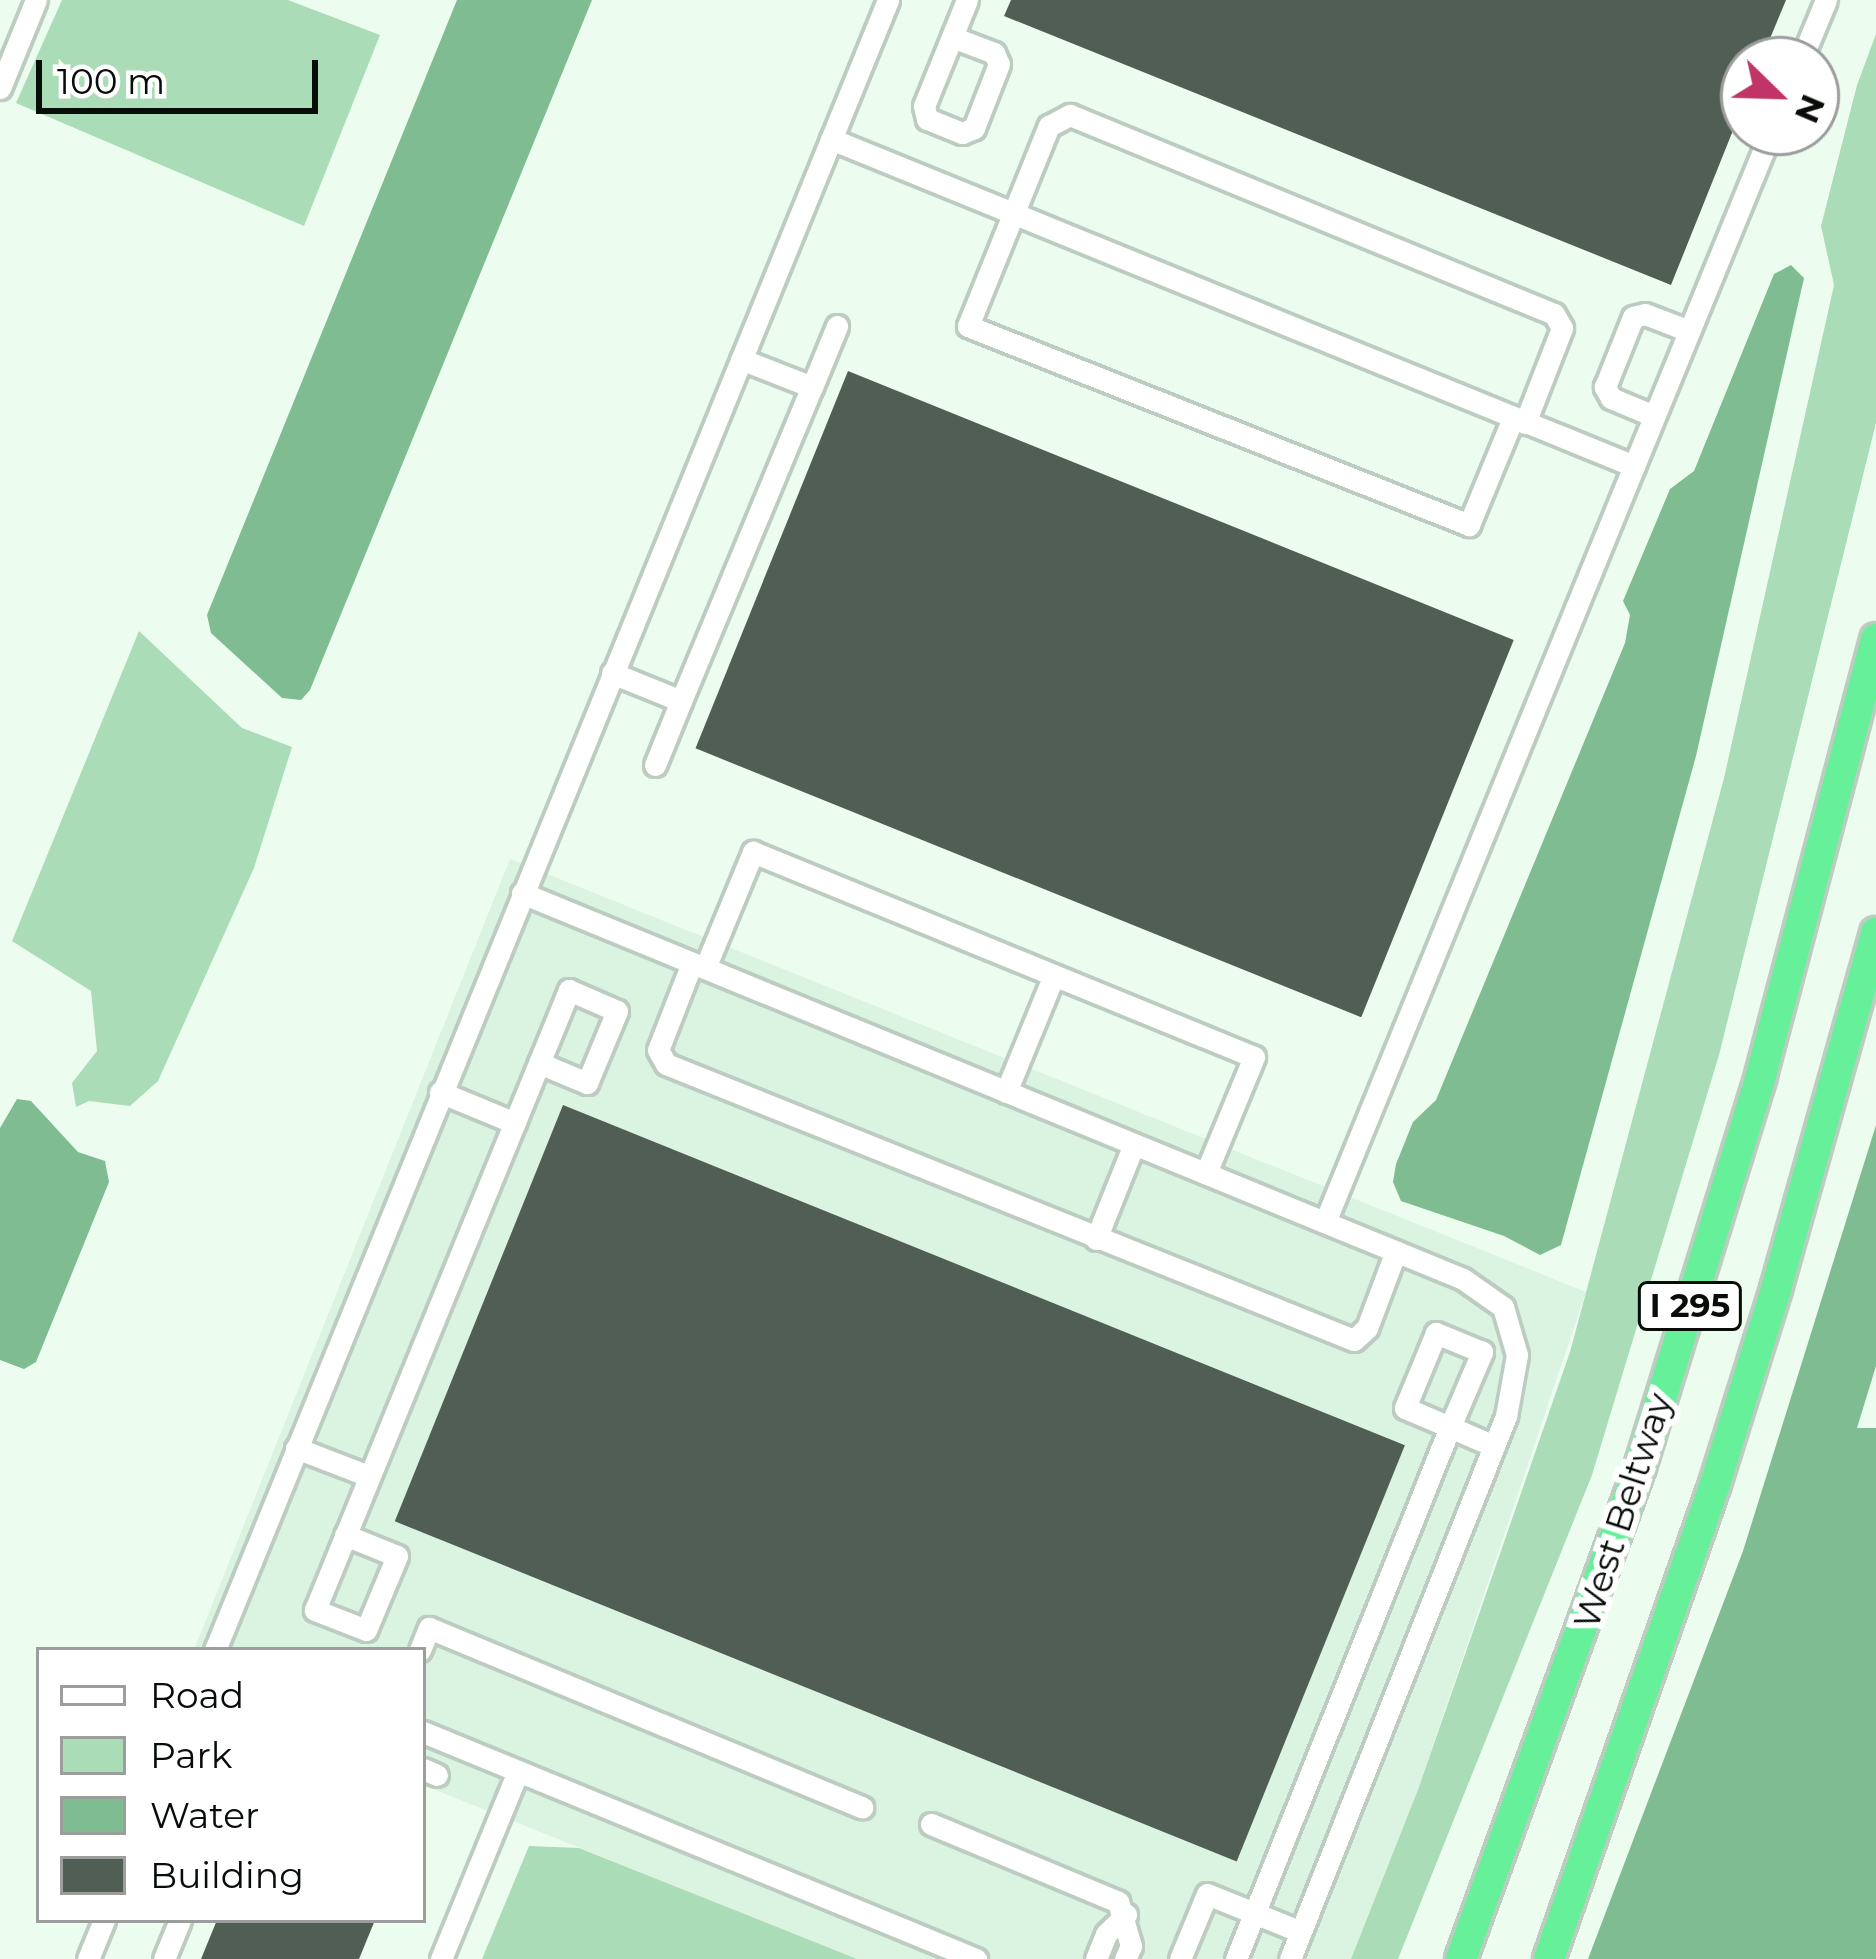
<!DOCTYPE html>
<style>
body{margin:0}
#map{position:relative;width:1876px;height:1959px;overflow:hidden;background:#ecfdf0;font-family:Montserrat,sans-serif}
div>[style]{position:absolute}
.built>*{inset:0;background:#dbf3e1}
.green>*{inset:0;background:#abdcb8}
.water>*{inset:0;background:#7fbc91}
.building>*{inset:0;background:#505e53;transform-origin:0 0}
.roads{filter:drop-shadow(3px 0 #bcccc0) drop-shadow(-3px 0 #bcccc0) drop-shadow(0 3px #bcccc0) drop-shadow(0 -3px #bcccc0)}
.minor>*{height:21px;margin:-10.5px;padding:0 10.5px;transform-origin:10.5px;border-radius:10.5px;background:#fff}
.highway>*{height:30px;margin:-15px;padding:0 15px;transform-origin:15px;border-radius:15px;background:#67f09a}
span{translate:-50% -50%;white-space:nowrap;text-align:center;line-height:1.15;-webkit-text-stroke:12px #fff;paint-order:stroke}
.shield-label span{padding:3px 9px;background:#fff;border:3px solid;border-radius:9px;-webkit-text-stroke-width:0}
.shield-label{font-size:33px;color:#080d09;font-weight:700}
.street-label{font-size:36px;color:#080d09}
.legend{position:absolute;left:36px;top:1647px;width:390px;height:276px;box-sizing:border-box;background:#fff;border:3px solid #9c9e9d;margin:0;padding:15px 21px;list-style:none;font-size:36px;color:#080d09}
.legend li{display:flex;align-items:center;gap:24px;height:60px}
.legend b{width:60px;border:3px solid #9c9e9d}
.north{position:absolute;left:1720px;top:36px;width:120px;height:120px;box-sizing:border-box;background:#fff;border:3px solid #9c9e9d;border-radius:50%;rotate:113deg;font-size:33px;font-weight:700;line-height:48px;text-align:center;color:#080d09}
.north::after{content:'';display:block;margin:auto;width:42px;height:54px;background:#c03467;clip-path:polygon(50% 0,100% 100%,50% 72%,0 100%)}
.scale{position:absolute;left:36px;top:60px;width:282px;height:54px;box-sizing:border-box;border:6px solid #080d09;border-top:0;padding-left:15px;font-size:36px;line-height:42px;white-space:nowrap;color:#080d09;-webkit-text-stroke:9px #fff;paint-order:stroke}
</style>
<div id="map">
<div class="built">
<i style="clip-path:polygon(510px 859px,1586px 1292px,1419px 1787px,1351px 1959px,857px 1959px,423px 1785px,423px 1650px,194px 1650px)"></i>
</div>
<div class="green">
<i style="clip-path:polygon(62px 0,288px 0,380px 35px,304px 226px,16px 103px)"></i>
<i style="clip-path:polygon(1876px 34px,1876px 423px,1719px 1055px,1592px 1475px,1398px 1959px,1351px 1959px,1419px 1787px,1570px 1352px,1724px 778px,1834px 285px,1821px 226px,1857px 85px)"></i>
<i style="clip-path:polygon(139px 631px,242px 728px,292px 747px,254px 868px,158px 1081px,130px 1106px,89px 1101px,76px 1107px,72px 1083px,97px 1051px,91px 991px,12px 941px)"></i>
<i style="clip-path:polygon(529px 1846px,579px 1848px,857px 1959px,482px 1959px)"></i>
</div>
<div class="water">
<i style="clip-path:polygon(457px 0,592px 0,310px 690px,301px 700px,282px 698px,211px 633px,207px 615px)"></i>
<i style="clip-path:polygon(1791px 265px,1804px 278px,1696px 756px,1561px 1245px,1540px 1255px,1504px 1236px,1401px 1201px,1393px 1182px,1396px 1164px,1413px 1122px,1436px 1100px,1625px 643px,1630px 615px,1623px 601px,1670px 489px,1694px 471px,1774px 274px)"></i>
<i style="clip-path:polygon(17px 1099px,31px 1101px,78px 1152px,105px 1161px,109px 1182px,36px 1362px,24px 1369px,0 1360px,0 1128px)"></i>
<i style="clip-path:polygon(1876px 1125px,1876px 1366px,1857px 1428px,1876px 1428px,1876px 1959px,1588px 1959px,1743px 1551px)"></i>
</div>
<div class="building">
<i style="clip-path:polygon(1011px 0,1786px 0,1761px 60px,1744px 60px,1744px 103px,1671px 285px,1004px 16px)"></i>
<i style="left:848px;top:371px;width:718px;height:407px;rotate:22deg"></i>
<i style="left:563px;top:1105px;width:908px;height:449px;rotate:22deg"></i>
<i style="clip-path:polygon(217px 1920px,375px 1920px,359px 1959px,201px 1959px)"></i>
</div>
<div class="roads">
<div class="minor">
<i style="left:952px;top:37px;width:45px;rotate:20.9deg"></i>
<i style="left:994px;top:53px;width:12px;rotate:66deg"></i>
<i style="left:999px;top:64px;width:69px;rotate:111.3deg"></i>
<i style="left:974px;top:128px;width:13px;rotate:157deg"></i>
<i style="left:962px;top:133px;width:38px;rotate:-158deg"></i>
<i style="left:927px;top:119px;width:13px;rotate:-103deg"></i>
<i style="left:924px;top:106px;width:74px;rotate:-67.9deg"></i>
<i style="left:952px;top:37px;width:40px;rotate:-68deg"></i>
<i style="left:1801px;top:60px;width:65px;rotate:-67.4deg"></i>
<i style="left:0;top:88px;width:95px;rotate:-67.8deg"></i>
<i style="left:831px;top:139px;width:867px;rotate:22.16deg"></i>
<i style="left:1634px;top:466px;width:817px;rotate:112.23deg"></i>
<i style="left:812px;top:387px;width:66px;rotate:-67.7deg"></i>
<i style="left:1654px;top:416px;width:47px;rotate:-157.3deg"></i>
<i style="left:1611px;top:398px;width:13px;rotate:-119deg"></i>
<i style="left:1605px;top:387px;width:75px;rotate:-68.2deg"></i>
<i style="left:1633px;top:317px;width:12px;rotate:-14deg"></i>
<i style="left:1645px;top:314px;width:47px;rotate:21.1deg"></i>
<i style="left:1513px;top:418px;width:116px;rotate:112.4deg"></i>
<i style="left:1469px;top:525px;width:539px;rotate:-158.34deg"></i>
<i style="left:968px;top:326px;width:216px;rotate:-68deg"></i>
<i style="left:1049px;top:126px;width:24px;rotate:-28deg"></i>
<i style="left:1070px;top:115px;width:523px;rotate:22.35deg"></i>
<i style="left:1554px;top:314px;width:16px;rotate:60deg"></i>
<i style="left:1562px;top:328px;width:102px;rotate:111.3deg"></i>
<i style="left:1634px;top:466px;width:361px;rotate:-67.7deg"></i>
<i style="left:612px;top:673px;width:74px;rotate:22.1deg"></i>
<i style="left:681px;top:701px;width:69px;rotate:112.1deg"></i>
<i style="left:681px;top:701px;width:340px;rotate:-67.4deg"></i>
<i style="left:812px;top:387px;width:76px;rotate:-158.5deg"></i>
<i style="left:522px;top:893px;width:1017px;rotate:22.3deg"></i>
<i style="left:1463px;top:1279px;width:49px;rotate:35deg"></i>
<i style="left:1503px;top:1307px;width:50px;rotate:73.7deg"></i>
<i style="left:1517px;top:1355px;width:62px;rotate:100.2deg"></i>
<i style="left:1506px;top:1416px;width:584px;rotate:111.69deg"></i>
<i style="left:692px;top:963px;width:93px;rotate:111.3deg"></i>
<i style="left:658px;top:1050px;width:16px;rotate:60deg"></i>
<i style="left:666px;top:1064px;width:741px;rotate:21.86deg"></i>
<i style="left:1354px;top:1340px;width:18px;rotate:-43deg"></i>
<i style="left:1367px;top:1328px;width:82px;rotate:-69.4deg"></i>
<i style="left:705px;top:968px;width:126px;rotate:-67.5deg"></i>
<i style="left:753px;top:852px;width:541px;rotate:22.25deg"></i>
<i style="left:1254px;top:1057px;width:126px;rotate:112.5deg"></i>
<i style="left:440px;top:1092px;width:81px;rotate:22.5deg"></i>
<i style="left:1006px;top:1092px;width:126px;rotate:-67.7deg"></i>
<i style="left:1096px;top:1239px;width:102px;rotate:-68.2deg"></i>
<i style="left:296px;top:1448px;width:78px;rotate:21deg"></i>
<i style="left:345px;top:1535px;width:56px;rotate:22deg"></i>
<i style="left:397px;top:1556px;width:80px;rotate:112.7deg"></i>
<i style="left:366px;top:1630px;width:55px;rotate:-158.6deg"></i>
<i style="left:315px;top:1610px;width:670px;rotate:-67.72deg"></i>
<i style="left:569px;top:990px;width:52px;rotate:23.6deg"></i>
<i style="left:617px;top:1011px;width:78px;rotate:112.6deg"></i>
<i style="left:587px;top:1083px;width:52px;rotate:-157.4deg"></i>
<i style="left:215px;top:1650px;width:1782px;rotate:-67.81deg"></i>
<i style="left:420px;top:1650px;width:24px;rotate:-68deg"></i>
<i style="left:429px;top:1628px;width:469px;rotate:22.5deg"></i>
<i style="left:423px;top:1732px;width:598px;rotate:22.32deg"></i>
<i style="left:423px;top:1769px;width:15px;rotate:23deg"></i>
<i style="left:931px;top:1824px;width:203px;rotate:22.6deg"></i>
<i style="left:1118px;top:1902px;width:46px;rotate:73.5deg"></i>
<i style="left:1131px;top:1946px;width:14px;rotate:115deg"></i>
<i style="left:88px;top:1959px;width:42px;rotate:-67.7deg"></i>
<i style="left:164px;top:1959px;width:42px;rotate:-67.7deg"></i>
<i style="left:441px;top:1959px;width:203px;rotate:-67.7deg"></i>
<i style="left:1096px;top:1959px;width:27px;rotate:-68deg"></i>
<i style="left:1106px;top:1934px;width:28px;rotate:-44deg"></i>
<i style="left:1180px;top:1959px;width:70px;rotate:-67.4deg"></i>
<i style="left:1207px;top:1894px;width:101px;rotate:22deg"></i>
<i style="left:1236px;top:1959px;width:573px;rotate:-68.09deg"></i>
<i style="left:1450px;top:1427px;width:82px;rotate:-66.9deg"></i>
<i style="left:1482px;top:1352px;width:50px;rotate:-157.6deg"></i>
<i style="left:1436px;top:1333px;width:81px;rotate:112.5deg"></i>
<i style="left:1405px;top:1408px;width:49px;rotate:22.9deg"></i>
<i style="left:1450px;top:1427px;width:48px;rotate:23.4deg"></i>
</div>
<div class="highway">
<i style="left:1461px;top:1959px;width:524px;rotate:-70.01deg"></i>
<i style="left:1640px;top:1467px;width:410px;rotate:-72.8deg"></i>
<i style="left:1761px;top:1075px;width:451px;rotate:-75.2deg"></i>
<i style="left:1549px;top:1959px;width:503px;rotate:-70.74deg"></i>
<i style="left:1715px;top:1484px;width:204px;rotate:-72.6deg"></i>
<i style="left:1776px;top:1289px;width:370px;rotate:-74.3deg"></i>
</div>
</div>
<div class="shield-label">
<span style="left:1690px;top:1306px">I 295</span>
</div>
<div class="street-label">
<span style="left:1623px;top:1511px;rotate:-72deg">West Beltway</span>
</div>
<ul class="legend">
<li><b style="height:15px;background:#fff"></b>Road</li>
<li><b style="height:33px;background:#abdcb8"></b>Park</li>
<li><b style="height:33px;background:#7fbc91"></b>Water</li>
<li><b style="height:33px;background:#505e53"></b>Building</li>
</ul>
<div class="north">N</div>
<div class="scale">100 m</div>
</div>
